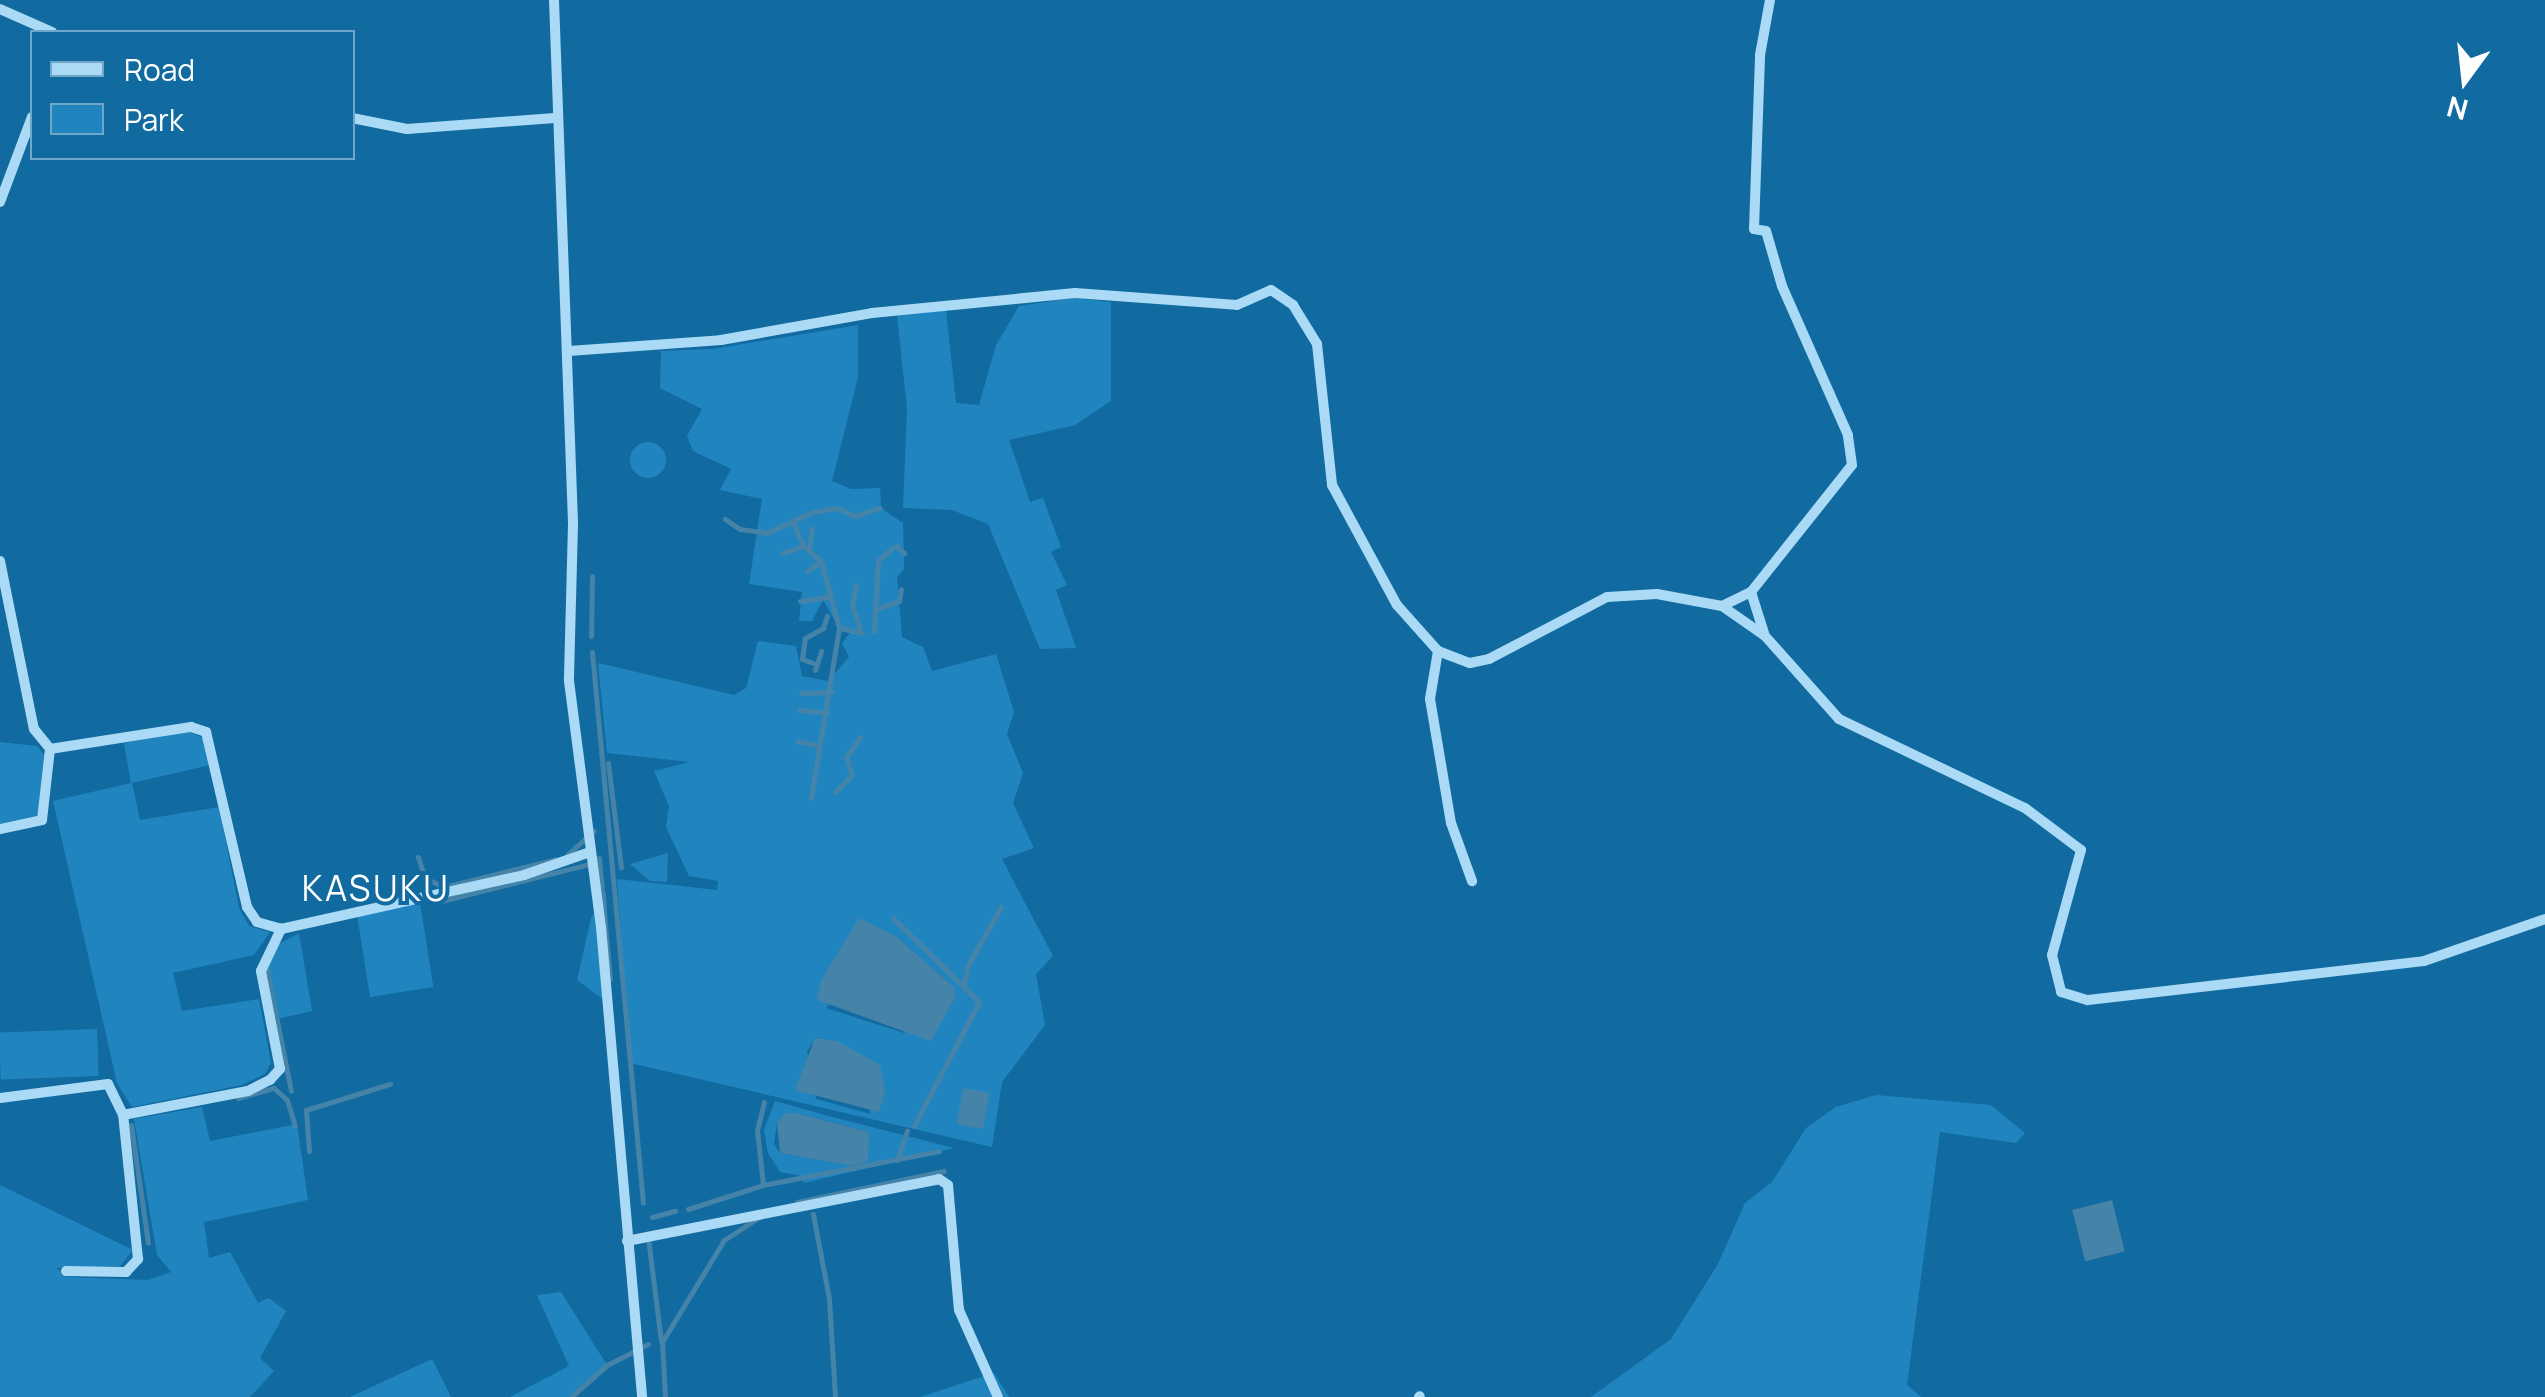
<!DOCTYPE html>
<style>
body{margin:0}
#map{position:relative;width:2545px;height:1397px;overflow:hidden;background:#116ba1;font-family:Manrope,sans-serif}
div>[style]{position:absolute}
.green>*{inset:0;background:#2085bf;transform-origin:0 0}
.round{border-radius:50%}
.water>*{inset:0;background:#4583a8;transform-origin:0 0}
.stream>*{height:5px;margin:-2.5px;padding:0 2.5px;transform-origin:2.5px;border-radius:2.5px;background:#4583a8}
.street>*{height:10px;margin:-5px;padding:0 5px;transform-origin:5px;border-radius:5px;background:#aadaf5}
span{translate:-50% -50%;white-space:nowrap;text-align:center;line-height:1.15;-webkit-text-stroke:8px #116ba1;paint-order:stroke}
.quarter-label{font-size:35px;color:#fff;letter-spacing:2.5px}
.legend{position:absolute;left:30px;top:30px;width:325px;height:130px;box-sizing:border-box;background:#116ba1;border:2px solid #70a6c7;margin:0;padding:12px 18px;list-style:none;font-size:30px;color:#fff}
.legend li{display:flex;align-items:center;gap:20px;height:50px}
.legend b{width:50px;border:2px solid #70a6c7}
.north{position:absolute;left:2415px;top:30px;width:100px;height:100px;-webkit-text-stroke:8px #116ba1;paint-order:stroke;rotate:195deg;font-size:28px;font-weight:700;line-height:40px;text-align:center;color:#fff}
.north::after{content:'';display:block;margin:auto;width:35px;height:45px;background:#fff;clip-path:polygon(50% 0,100% 100%,50% 72%,0 100%)}
</style>
<div id="map">
<div class="green">
<i style="clip-path:polygon(1074px 298px,1111px 302px,1111px 401px,1075px 425px,1009px 440px,1030px 502px,1043px 498px,1061px 547px,1051px 552px,1067px 585px,1056px 590px,1076px 648px,1040px 649px,988px 524px,952px 510px,903px 508px,907px 408px,897px 316px,946px 310px,956px 403px,979px 405px,996px 345px,1019px 306px)"></i>
<i style="clip-path:polygon(evenodd,858px 325px,858px 377px,832px 481px,851px 489px,880px 488px,881px 508px,903px 523px,904px 569px,897px 577px,902px 637px,923px 647px,932px 671px,996px 654px,1014px 712px,1007px 734px,1023px 773px,1013px 803px,1034px 848px,1002px 859px,1053px 956px,1036px 974px,1045px 1025px,1002px 1082px,992px 1147px,630px 1063px,617px 879px,717px 890px,718px 881px,689px 876px,666px 827px,669px 806px,654px 771px,690px 762px,607px 753px,598px 663px,734px 695px,746px 688px,758px 641px,796px 646px,802px 676px,828px 681px,849px 657px,842px 643px,853px 629px,839px 628px,823px 600px,812px 621px,799px 621px,802px 592px,749px 584px,762px 499px,720px 490px,731px 469px,693px 451px,687px 436px,702px 409px,660px 388px,661px 351px,713px 349px,858px 325px,897px 937px,954px 987px,904px 1033px,826px 1008px,897px 937px,858px 325px,816px 1038px,837px 1041px,871px 1114px,816px 1099px,807px 1051px,816px 1038px)"></i>
<i class="round" style="left:630px;top:442px;width:36px;height:36px"></i>
<i style="clip-path:polygon(188px 731px,205px 739px,210px 765px,132px 783px,140px 820px,219px 807px,239px 908px,249px 926px,270px 932px,254px 955px,173px 973px,182px 1011px,259px 999px,271px 1063px,265px 1074px,242px 1085px,132px 1107px,117px 1083px,53px 801px,131px 783px,124px 743px)"></i>
<i style="clip-path:polygon(0 742px,37px 746px,44px 755px,38px 815px,0 824px)"></i>
<i style="clip-path:polygon(668px 853px,667px 882px,650px 881px,630px 864px)"></i>
<i style="clip-path:polygon(606px 891px,612px 1006px,577px 980px,591px 918px)"></i>
<i style="left:420px;top:903px;width:85px;height:64px;rotate:81deg"></i>
<i style="clip-path:polygon(299px 933px,312px 1011px,277px 1019px,267px 970px,272px 948px)"></i>
<i style="left:97px;top:1029px;width:47px;height:98px;rotate:88deg"></i>
<i style="clip-path:polygon(1876px 1095px,1991px 1105px,2025px 1133px,2016px 1143px,1940px 1132px,1907px 1385px,1921px 1397px,1591px 1397px,1671px 1339px,1718px 1264px,1745px 1203px,1772px 1182px,1806px 1128px,1836px 1107px)"></i>
<i style="clip-path:polygon(evenodd,775px 1101px,836px 1118px,954px 1148px,804px 1183px,801px 1176px,780px 1172px,768px 1153px,764px 1130px,775px 1101px,796px 1113px,869px 1132px,853px 1166px,780px 1153px,774px 1144px,777px 1123px,796px 1113px)"></i>
<i style="clip-path:polygon(202px 1107px,210px 1141px,297px 1124px,308px 1200px,204px 1222px,209px 1258px,230px 1252px,258px 1303px,269px 1298px,286px 1311px,260px 1358px,274px 1371px,250px 1397px,0 1397px,0 1185px,133px 1250px,120px 1266px,56px 1268px,67px 1277px,148px 1280px,171px 1272px,157px 1255px,134px 1119px)"></i>
<i style="clip-path:polygon(561px 1292px,607px 1365px,571px 1397px,510px 1397px,569px 1366px,537px 1295px)"></i>
<i style="clip-path:polygon(432px 1359px,451px 1397px,350px 1397px)"></i>
<i style="clip-path:polygon(994px 1373px,1009px 1397px,920px 1397px)"></i>
</div>
<div class="water">
<i style="clip-path:polygon(859px 918px,897px 937px,954px 987px,956px 996px,931px 1041px,817px 1000px,821px 981px)"></i>
<i style="clip-path:polygon(815px 1038px,837px 1041px,880px 1065px,885px 1091px,879px 1112px,795px 1090px)"></i>
<i style="left:963px;top:1088px;width:27px;height:37px;rotate:10deg"></i>
<i style="clip-path:polygon(796px 1113px,869px 1132px,868px 1161px,853px 1166px,780px 1153px,777px 1123px,784px 1114px)"></i>
<i style="left:2112px;top:1200px;width:53px;height:41px;rotate:76deg"></i>
</div>
<div class="stream">
<i style="left:725px;top:519px;width:18px;rotate:34deg"></i>
<i style="left:740px;top:529px;width:27px;rotate:8deg"></i>
<i style="left:767px;top:533px;width:50px;rotate:-25deg"></i>
<i style="left:812px;top:512px;width:25px;rotate:-9deg"></i>
<i style="left:837px;top:508px;width:20px;rotate:24deg"></i>
<i style="left:855px;top:516px;width:26px;rotate:-18deg"></i>
<i style="left:793px;top:522px;width:26px;rotate:67deg"></i>
<i style="left:803px;top:546px;width:23px;rotate:40deg"></i>
<i style="left:821px;top:561px;width:69px;rotate:75deg"></i>
<i style="left:839px;top:628px;width:172px;rotate:99.4deg"></i>
<i style="left:896px;top:546px;width:11px;rotate:41deg"></i>
<i style="left:809px;top:550px;width:22px;rotate:-82deg"></i>
<i style="left:782px;top:553px;width:22px;rotate:-18deg"></i>
<i style="left:807px;top:571px;width:17px;rotate:-36deg"></i>
<i style="left:856px;top:585px;width:20px;rotate:101deg"></i>
<i style="left:852px;top:605px;width:29px;rotate:72deg"></i>
<i style="left:800px;top:601px;width:30px;rotate:-8deg"></i>
<i style="left:875px;top:610px;width:26px;rotate:-21deg"></i>
<i style="left:899px;top:601px;width:12px;rotate:-81deg"></i>
<i style="left:840px;top:628px;width:22px;rotate:13deg"></i>
<i style="left:874px;top:631px;width:70px;rotate:-86.7deg"></i>
<i style="left:878px;top:561px;width:19px;rotate:-43deg"></i>
<i style="left:591px;top:636px;width:60px;rotate:-89deg"></i>
<i style="left:592px;top:652px;width:553px;rotate:84.71deg"></i>
<i style="left:813px;top:663px;width:12px;rotate:-160deg"></i>
<i style="left:802px;top:659px;width:21px;rotate:-82deg"></i>
<i style="left:805px;top:638px;width:21px;rotate:-29deg"></i>
<i style="left:823px;top:628px;width:13px;rotate:-72deg"></i>
<i style="left:815px;top:670px;width:20px;rotate:-72deg"></i>
<i style="left:801px;top:693px;width:31px;rotate:-2deg"></i>
<i style="left:800px;top:710px;width:27px;rotate:6deg"></i>
<i style="left:798px;top:741px;width:22px;rotate:13deg"></i>
<i style="left:608px;top:763px;width:105px;rotate:82.9deg"></i>
<i style="left:835px;top:792px;width:24px;rotate:-45deg"></i>
<i style="left:852px;top:775px;width:19px;rotate:-108deg"></i>
<i style="left:846px;top:757px;width:24px;rotate:-54deg"></i>
<i style="left:567px;top:855px;width:36px;rotate:-42deg"></i>
<i style="left:418px;top:857px;width:22px;rotate:72deg"></i>
<i style="left:425px;top:878px;width:21px;rotate:25deg"></i>
<i style="left:444px;top:887px;width:115px;rotate:-14deg"></i>
<i style="left:599px;top:858px;width:121px;rotate:84.8deg"></i>
<i style="left:437px;top:902px;width:162px;rotate:-14deg"></i>
<i style="left:893px;top:918px;width:120px;rotate:44.3deg"></i>
<i style="left:979px;top:1002px;width:140px;rotate:117.7deg"></i>
<i style="left:267px;top:970px;width:123px;rotate:78.8deg"></i>
<i style="left:963px;top:987px;width:23px;rotate:-77deg"></i>
<i style="left:968px;top:965px;width:67px;rotate:-60.4deg"></i>
<i style="left:238px;top:1098px;width:37px;rotate:-16deg"></i>
<i style="left:274px;top:1088px;width:18px;rotate:43deg"></i>
<i style="left:287px;top:1100px;width:27px;rotate:73deg"></i>
<i style="left:131px;top:1125px;width:119px;rotate:81.8deg"></i>
<i style="left:309px;top:1151px;width:41px;rotate:-94.2deg"></i>
<i style="left:306px;top:1110px;width:88px;rotate:-17.2deg"></i>
<i style="left:897px;top:1160px;width:31px;rotate:-71deg"></i>
<i style="left:763px;top:1185px;width:55px;rotate:-96.2deg"></i>
<i style="left:757px;top:1130px;width:29px;rotate:-76deg"></i>
<i style="left:797px;top:1202px;width:150px;rotate:-11.9deg"></i>
<i style="left:688px;top:1209px;width:79px;rotate:-17.7deg"></i>
<i style="left:763px;top:1185px;width:179px;rotate:-10.9deg"></i>
<i style="left:813px;top:1214px;width:86px;rotate:79.3deg"></i>
<i style="left:829px;top:1299px;width:98px;rotate:86.5deg"></i>
<i style="left:652px;top:1217px;width:24px;rotate:-15deg"></i>
<i style="left:648px;top:1238px;width:104px;rotate:82.8deg"></i>
<i style="left:571px;top:1397px;width:48px;rotate:-41.6deg"></i>
<i style="left:607px;top:1365px;width:46px;rotate:-27.1deg"></i>
<i style="left:665px;top:1397px;width:55px;rotate:-93.1deg"></i>
<i style="left:662px;top:1342px;width:119px;rotate:-58.7deg"></i>
<i style="left:724px;top:1240px;width:45px;rotate:-33.3deg"></i>
</div>
<div class="street">
<i style="left:554px;top:0;width:524px;rotate:87.92deg"></i>
<i style="left:573px;top:524px;width:157px;rotate:91.5deg"></i>
<i style="left:569px;top:681px;width:248px;rotate:82.6deg"></i>
<i style="left:601px;top:927px;width:472px;rotate:85deg"></i>
<i style="left:0;top:9px;width:57px;rotate:23.9deg"></i>
<i style="left:352px;top:118px;width:56px;rotate:11.3deg"></i>
<i style="left:407px;top:129px;width:148px;rotate:-4.3deg"></i>
<i style="left:0;top:202px;width:91px;rotate:-69.4deg"></i>
<i style="left:569px;top:351px;width:152px;rotate:-4.1deg"></i>
<i style="left:721px;top:340px;width:153px;rotate:-10.1deg"></i>
<i style="left:872px;top:313px;width:204px;rotate:-5.6deg"></i>
<i style="left:1075px;top:293px;width:162px;rotate:4.2deg"></i>
<i style="left:1237px;top:305px;width:37px;rotate:-24deg"></i>
<i style="left:1271px;top:290px;width:27px;rotate:34deg"></i>
<i style="left:1293px;top:305px;width:46px;rotate:58.4deg"></i>
<i style="left:1317px;top:344px;width:142px;rotate:83.9deg"></i>
<i style="left:1332px;top:485px;width:136px;rotate:61.6deg"></i>
<i style="left:1397px;top:605px;width:62px;rotate:48.3deg"></i>
<i style="left:1438px;top:651px;width:34px;rotate:21deg"></i>
<i style="left:1470px;top:663px;width:19px;rotate:-12deg"></i>
<i style="left:1489px;top:659px;width:133px;rotate:-27.7deg"></i>
<i style="left:1607px;top:597px;width:50px;rotate:-3.4deg"></i>
<i style="left:1657px;top:594px;width:66px;rotate:10.5deg"></i>
<i style="left:1722px;top:606px;width:52px;rotate:34.9deg"></i>
<i style="left:1765px;top:636px;width:111px;rotate:48.3deg"></i>
<i style="left:1839px;top:719px;width:206px;rotate:25.6deg"></i>
<i style="left:2025px;top:808px;width:70px;rotate:36.9deg"></i>
<i style="left:2081px;top:850px;width:109px;rotate:105.4deg"></i>
<i style="left:2052px;top:955px;width:38px;rotate:76deg"></i>
<i style="left:2061px;top:992px;width:28px;rotate:17deg"></i>
<i style="left:2088px;top:1000px;width:338px;rotate:-6.6deg"></i>
<i style="left:2424px;top:961px;width:128px;rotate:-19.1deg"></i>
<i style="left:0;top:561px;width:171px;rotate:78.6deg"></i>
<i style="left:34px;top:729px;width:26px;rotate:51deg"></i>
<i style="left:1751px;top:592px;width:43px;rotate:72.4deg"></i>
<i style="left:1722px;top:606px;width:32px;rotate:-26deg"></i>
<i style="left:1751px;top:592px;width:162px;rotate:-51.5deg"></i>
<i style="left:1852px;top:465px;width:30px;rotate:-98deg"></i>
<i style="left:1848px;top:435px;width:163px;rotate:-113.9deg"></i>
<i style="left:1782px;top:286px;width:57px;rotate:-106.2deg"></i>
<i style="left:1766px;top:231px;width:12px;rotate:-171deg"></i>
<i style="left:1754px;top:229px;width:174px;rotate:-88deg"></i>
<i style="left:1760px;top:55px;width:56px;rotate:-79.7deg"></i>
<i style="left:1438px;top:651px;width:49px;rotate:99.5deg"></i>
<i style="left:1430px;top:699px;width:126px;rotate:80.4deg"></i>
<i style="left:1451px;top:823px;width:62px;rotate:70.1deg"></i>
<i style="left:0;top:829px;width:43px;rotate:-12.1deg"></i>
<i style="left:42px;top:820px;width:71px;rotate:-83.6deg"></i>
<i style="left:50px;top:749px;width:143px;rotate:-8.9deg"></i>
<i style="left:191px;top:727px;width:16px;rotate:18deg"></i>
<i style="left:206px;top:732px;width:180px;rotate:76.8deg"></i>
<i style="left:247px;top:907px;width:18px;rotate:56deg"></i>
<i style="left:257px;top:922px;width:25px;rotate:16deg"></i>
<i style="left:281px;top:929px;width:249px;rotate:-12.5deg"></i>
<i style="left:524px;top:875px;width:70px;rotate:-19.2deg"></i>
<i style="left:0;top:1098px;width:109px;rotate:-7.4deg"></i>
<i style="left:108px;top:1084px;width:34px;rotate:64deg"></i>
<i style="left:123px;top:1115px;width:127px;rotate:-10.9deg"></i>
<i style="left:248px;top:1091px;width:25px;rotate:-27deg"></i>
<i style="left:270px;top:1080px;width:15px;rotate:-48deg"></i>
<i style="left:280px;top:1069px;width:100px;rotate:-101deg"></i>
<i style="left:261px;top:971px;width:47px;rotate:-64.5deg"></i>
<i style="left:627px;top:1241px;width:318px;rotate:-11.2deg"></i>
<i style="left:939px;top:1179px;width:11px;rotate:34deg"></i>
<i style="left:948px;top:1185px;width:125px;rotate:85deg"></i>
<i style="left:959px;top:1310px;width:95px;rotate:65.9deg"></i>
<i style="left:66px;top:1271px;width:60px;rotate:1deg"></i>
<i style="left:126px;top:1272px;width:18px;rotate:-47deg"></i>
<i style="left:138px;top:1259px;width:145px;rotate:-95.9deg"></i>
<i style="left:1419px;top:1397px;width:1px;rotate:-45deg"></i>
</div>
<div class="quarter-label">
<span style="left:376px;top:888px">KASUKU</span>
</div>
<ul class="legend">
<li><b style="height:12px;background:#aadaf5"></b>Road</li>
<li><b style="height:28px;background:#2085bf"></b>Park</li>
</ul>
<div class="north">N</div>
</div>
